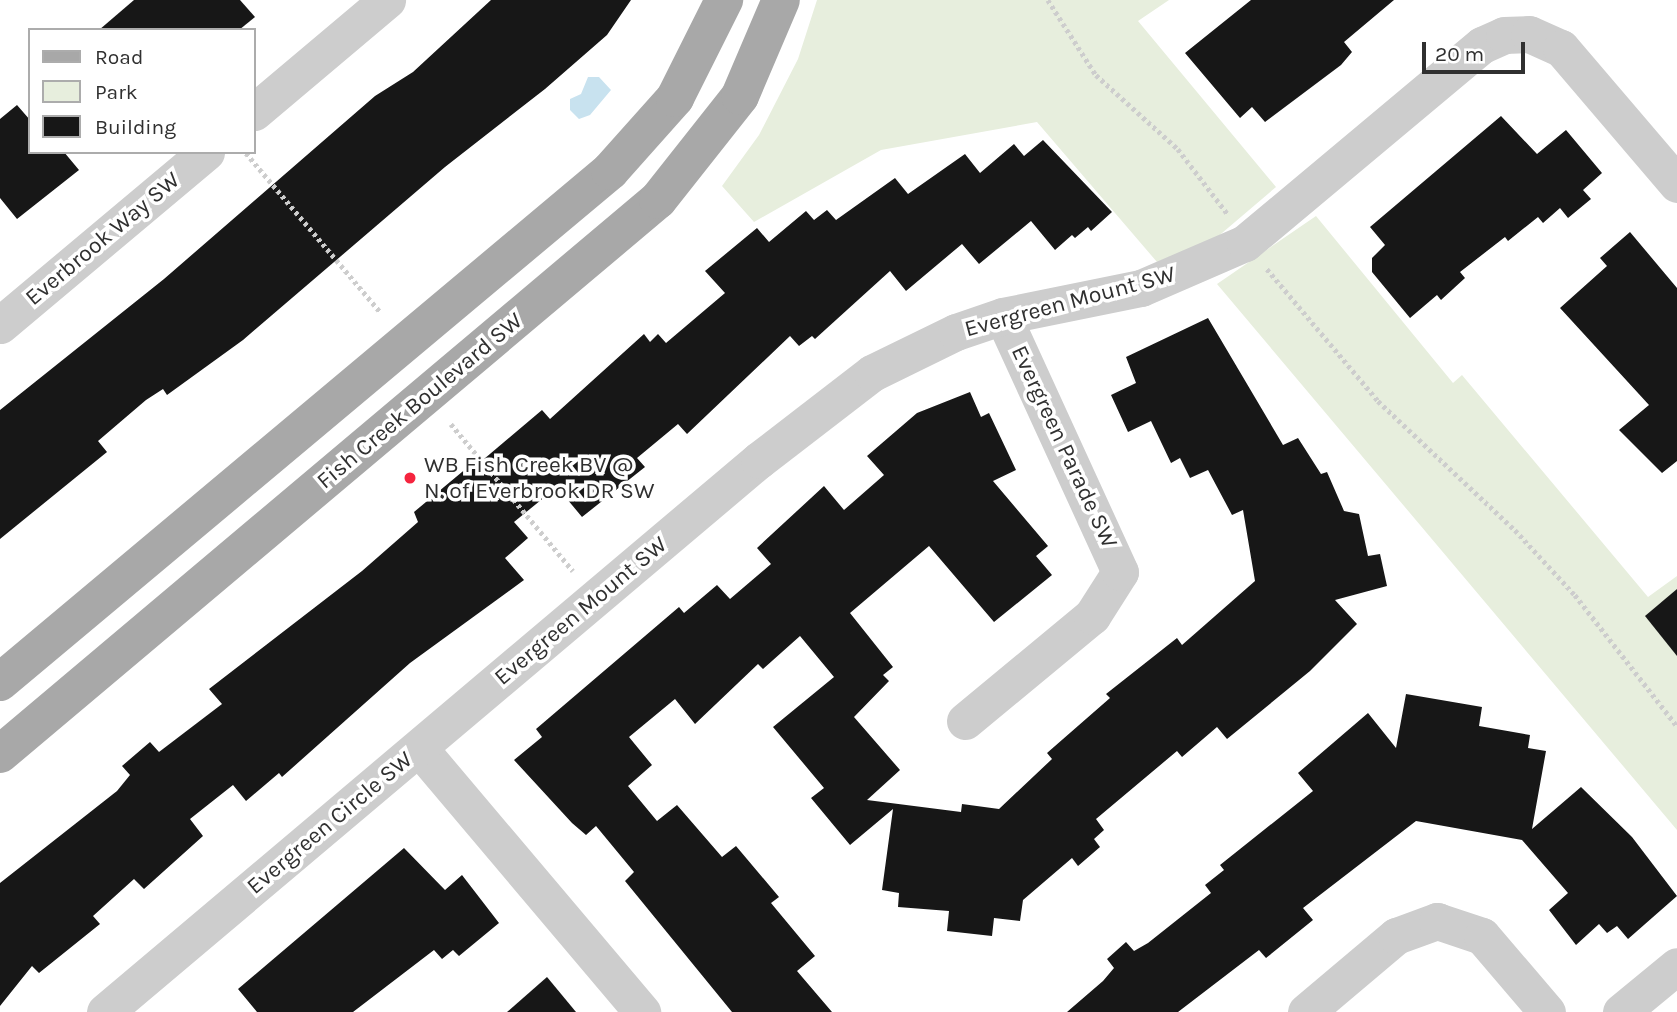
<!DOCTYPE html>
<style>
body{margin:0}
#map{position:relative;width:1677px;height:1012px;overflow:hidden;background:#fff;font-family:Karla,sans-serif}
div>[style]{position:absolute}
.green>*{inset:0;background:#e7eedd}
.water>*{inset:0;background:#c8e2ef}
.building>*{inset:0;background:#171717}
.path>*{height:4.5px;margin-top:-2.25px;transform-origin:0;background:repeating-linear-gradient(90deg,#cdcdcd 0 3.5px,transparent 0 7px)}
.minor>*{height:37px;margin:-18.5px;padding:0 18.5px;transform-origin:18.5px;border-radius:18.5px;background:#cdcdcd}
.major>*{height:38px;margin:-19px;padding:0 19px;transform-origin:19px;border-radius:19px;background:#a8a8a8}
.dots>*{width:19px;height:19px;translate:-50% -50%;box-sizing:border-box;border:4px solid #fff;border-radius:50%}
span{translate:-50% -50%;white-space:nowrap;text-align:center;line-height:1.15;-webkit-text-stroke:7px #fff;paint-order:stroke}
.street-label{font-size:23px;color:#303030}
.poi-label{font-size:23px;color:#303030}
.left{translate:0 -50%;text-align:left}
.legend{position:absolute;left:28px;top:28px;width:228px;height:126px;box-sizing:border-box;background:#fff;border:2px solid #acacac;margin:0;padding:9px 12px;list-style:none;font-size:21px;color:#303030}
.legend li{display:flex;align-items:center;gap:14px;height:35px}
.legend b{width:35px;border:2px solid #acacac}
.scale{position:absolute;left:1422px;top:42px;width:103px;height:32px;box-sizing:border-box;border:4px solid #303030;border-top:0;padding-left:9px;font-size:21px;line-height:24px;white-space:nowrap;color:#303030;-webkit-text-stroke:5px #fff;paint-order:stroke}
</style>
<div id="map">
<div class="green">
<i style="clip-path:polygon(817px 0,1169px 0,1138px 21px,1276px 187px,1215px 239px,1157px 262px,1037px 122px,881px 150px,754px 222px,722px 186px,759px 135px,798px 59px)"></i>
<i style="clip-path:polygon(1316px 216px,1453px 383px,1462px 375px,1648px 597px,1677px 576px,1677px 830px,1217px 284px)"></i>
</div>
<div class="water">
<i style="clip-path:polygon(588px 77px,599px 77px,611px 90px,590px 115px,579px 119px,570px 110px,570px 99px,581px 94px)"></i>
</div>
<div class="building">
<i style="clip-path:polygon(134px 0,240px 0,255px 17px,239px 30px,99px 30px)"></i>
<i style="clip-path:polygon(491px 0,631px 0,607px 35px,545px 89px,445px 167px,243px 340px,167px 395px,163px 389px,146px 400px,98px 441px,107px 452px,0 539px,0 410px,164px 279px,375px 96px,413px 72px)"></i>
<i style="clip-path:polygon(1251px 0,1394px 0,1344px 42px,1352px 52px,1341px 65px,1265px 122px,1252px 107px,1240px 118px,1185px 53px)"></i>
<i style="clip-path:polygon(17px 105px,30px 120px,30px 152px,64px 152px,79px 170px,17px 219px,0 198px,0 119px)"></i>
<i style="clip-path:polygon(1501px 116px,1537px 154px,1566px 130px,1602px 173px,1583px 190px,1591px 199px,1568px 218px,1560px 208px,1543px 223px,1538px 217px,1508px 241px,1505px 237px,1460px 272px,1465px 278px,1441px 300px,1437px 295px,1410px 318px,1372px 272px,1372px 258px,1385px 245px,1370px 227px)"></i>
<i style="clip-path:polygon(1043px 140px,1112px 212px,1091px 231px,1088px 227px,1075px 238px,1072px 235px,1055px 250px,1031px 221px,979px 264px,962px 244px,906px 291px,890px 271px,815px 339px,812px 336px,799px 346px,790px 336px,687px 434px,678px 424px,637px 458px,645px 467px,582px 517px,557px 487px,514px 522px,528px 538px,505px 558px,524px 580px,410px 663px,282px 777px,279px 773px,246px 801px,233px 785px,190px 819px,203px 836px,144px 889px,134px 879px,93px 916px,100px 924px,39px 973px,32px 966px,0 1006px,0 883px,117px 791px,130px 775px,122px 766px,150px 742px,159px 752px,222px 704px,209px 689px,362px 571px,418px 522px,414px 512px,468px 467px,471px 470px,542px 410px,550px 419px,644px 334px,650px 342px,658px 334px,666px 343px,725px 293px,705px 271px,757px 228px,769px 242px,806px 211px,814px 220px,827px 210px,836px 220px,895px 178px,908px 194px,965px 154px,980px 173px,1014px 144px,1024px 156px)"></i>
<i style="clip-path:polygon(1630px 232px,1677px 288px,1677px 461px,1662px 473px,1619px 430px,1649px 405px,1560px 308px,1607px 266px,1600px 258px)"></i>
<i style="clip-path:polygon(1208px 318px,1283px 445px,1298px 438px,1321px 474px,1327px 472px,1344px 511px,1359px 514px,1368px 556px,1380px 554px,1387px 586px,1335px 600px,1357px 624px,1310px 671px,1227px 739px,1217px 727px,1182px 757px,1177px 751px,1096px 819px,1104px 830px,1094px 839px,1100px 847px,1078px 866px,1072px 858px,1023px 900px,1020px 921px,994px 918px,992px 936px,947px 931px,949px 911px,898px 907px,899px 893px,882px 890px,893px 809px,850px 845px,811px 798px,824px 788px,773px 727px,834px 677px,800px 636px,763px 669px,758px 664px,695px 724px,675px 699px,629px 737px,652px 765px,628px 786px,657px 821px,677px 805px,722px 857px,736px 846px,779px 897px,771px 903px,815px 956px,797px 971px,832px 1012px,732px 1012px,625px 881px,634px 872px,596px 826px,586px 835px,572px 823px,514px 760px,542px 737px,536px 729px,679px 607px,684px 613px,717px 585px,730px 599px,771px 564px,757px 548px,824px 486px,844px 510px,884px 475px,867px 456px,917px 413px,970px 392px,981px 417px,989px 413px,1016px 470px,993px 481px,1048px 546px,1036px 556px,1052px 575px,994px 622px,929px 546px,850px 613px,893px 667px,883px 675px,889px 681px,854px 717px,900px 770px,867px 800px,961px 812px,962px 804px,999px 809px,1052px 759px,1047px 753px,1110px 698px,1106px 694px,1177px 638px,1182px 645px,1255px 581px,1243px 510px,1232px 515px,1208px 470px,1190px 478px,1180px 458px,1171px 463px,1151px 421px,1128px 432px,1111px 395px,1136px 383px,1126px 357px)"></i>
<i style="clip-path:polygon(1677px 589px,1677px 656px,1645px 616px)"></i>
<i style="clip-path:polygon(1406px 694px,1482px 707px,1479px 726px,1530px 735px,1528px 748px,1546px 751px,1532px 829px,1581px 787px,1632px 837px,1677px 896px,1628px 939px,1617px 926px,1607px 933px,1599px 924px,1576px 945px,1549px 910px,1568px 893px,1522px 840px,1416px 821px,1303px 908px,1313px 920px,1266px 958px,1259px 950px,1178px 1012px,1067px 1012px,1103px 981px,1114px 968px,1107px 959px,1126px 942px,1134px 951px,1148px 943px,1211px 893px,1205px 885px,1224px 870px,1220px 865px,1313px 791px,1298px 773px,1368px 713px,1396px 748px)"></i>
<i style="clip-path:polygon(404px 848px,445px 890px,462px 875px,499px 923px,459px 956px,453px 950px,442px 959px,434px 950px,353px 1012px,257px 1012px,238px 989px)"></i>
<i style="clip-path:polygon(547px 977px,576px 1012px,507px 1012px)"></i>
</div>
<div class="path">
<i style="left:1048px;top:0;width:89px;rotate:57.4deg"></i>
<i style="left:1096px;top:75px;width:110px;rotate:42.1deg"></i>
<i style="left:1178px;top:149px;width:81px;rotate:52.6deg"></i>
<i style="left:246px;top:153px;width:209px;rotate:49.8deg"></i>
<i style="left:1267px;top:269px;width:172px;rotate:49.9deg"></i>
<i style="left:1378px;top:401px;width:188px;rotate:43.3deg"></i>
<i style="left:1515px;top:530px;width:88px;rotate:47.3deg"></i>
<i style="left:1575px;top:595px;width:166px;rotate:52.1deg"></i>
<i style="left:451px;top:424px;width:191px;rotate:50.3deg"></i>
</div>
<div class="minor">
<i style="left:254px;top:112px;width:174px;rotate:-40.1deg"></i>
<i style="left:0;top:325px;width:269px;rotate:-40deg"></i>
<i style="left:965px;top:721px;width:165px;rotate:-39.6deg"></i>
<i style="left:1092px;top:616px;width:52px;rotate:-57.5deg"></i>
<i style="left:1120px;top:572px;width:281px;rotate:-114.6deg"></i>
<i style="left:419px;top:748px;width:346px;rotate:49.8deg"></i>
<i style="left:105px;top:1012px;width:856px;rotate:-40.17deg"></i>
<i style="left:759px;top:460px;width:143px;rotate:-37.6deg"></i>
<i style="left:872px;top:373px;width:93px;rotate:-26deg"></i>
<i style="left:956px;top:332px;width:50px;rotate:-18.8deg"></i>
<i style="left:1003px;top:316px;width:141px;rotate:-11.5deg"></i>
<i style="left:1141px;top:288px;width:113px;rotate:-23.4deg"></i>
<i style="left:1245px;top:243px;width:309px;rotate:-39.9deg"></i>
<i style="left:1482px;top:45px;width:24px;rotate:-24deg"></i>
<i style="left:1504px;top:35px;width:25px;rotate:-2deg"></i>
<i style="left:1529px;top:34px;width:35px;rotate:24deg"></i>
<i style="left:1561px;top:48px;width:179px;rotate:49.5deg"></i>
<i style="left:1306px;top:1012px;width:118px;rotate:-40.2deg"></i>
<i style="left:1396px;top:936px;width:44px;rotate:-20.1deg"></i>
<i style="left:1437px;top:921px;width:47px;rotate:18.4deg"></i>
<i style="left:1482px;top:936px;width:100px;rotate:49.5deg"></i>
<i style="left:1621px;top:1012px;width:72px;rotate:-39.4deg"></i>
</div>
<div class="major">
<i style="left:0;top:682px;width:796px;rotate:-39.95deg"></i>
<i style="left:610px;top:171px;width:98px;rotate:-48.3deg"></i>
<i style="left:675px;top:98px;width:110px;rotate:-63.4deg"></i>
<i style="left:0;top:754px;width:860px;rotate:-40.1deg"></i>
<i style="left:658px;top:200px;width:132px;rotate:-51.7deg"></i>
<i style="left:740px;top:96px;width:104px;rotate:-66.9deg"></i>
</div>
<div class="dots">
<i style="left:410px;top:478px;background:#f5243e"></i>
</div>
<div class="street-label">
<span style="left:103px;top:239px;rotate:-40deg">Everbrook Way SW</span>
<span style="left:1070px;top:302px;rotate:-15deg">Evergreen Mount SW</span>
<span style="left:420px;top:401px;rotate:-40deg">Fish Creek Boulevard SW</span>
<span style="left:1064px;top:447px;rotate:65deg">Evergreen Parade SW</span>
<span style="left:581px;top:611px;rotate:-40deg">Evergreen Mount SW</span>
<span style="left:330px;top:823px;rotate:-40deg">Evergreen Circle SW</span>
</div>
<div class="poi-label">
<span class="left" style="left:424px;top:478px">WB Fish Creek BV @<br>N. of Everbrook DR SW</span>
</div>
<ul class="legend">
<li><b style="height:9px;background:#a8a8a8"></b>Road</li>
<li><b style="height:19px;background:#e7eedd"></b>Park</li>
<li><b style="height:19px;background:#171717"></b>Building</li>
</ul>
<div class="scale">20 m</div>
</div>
